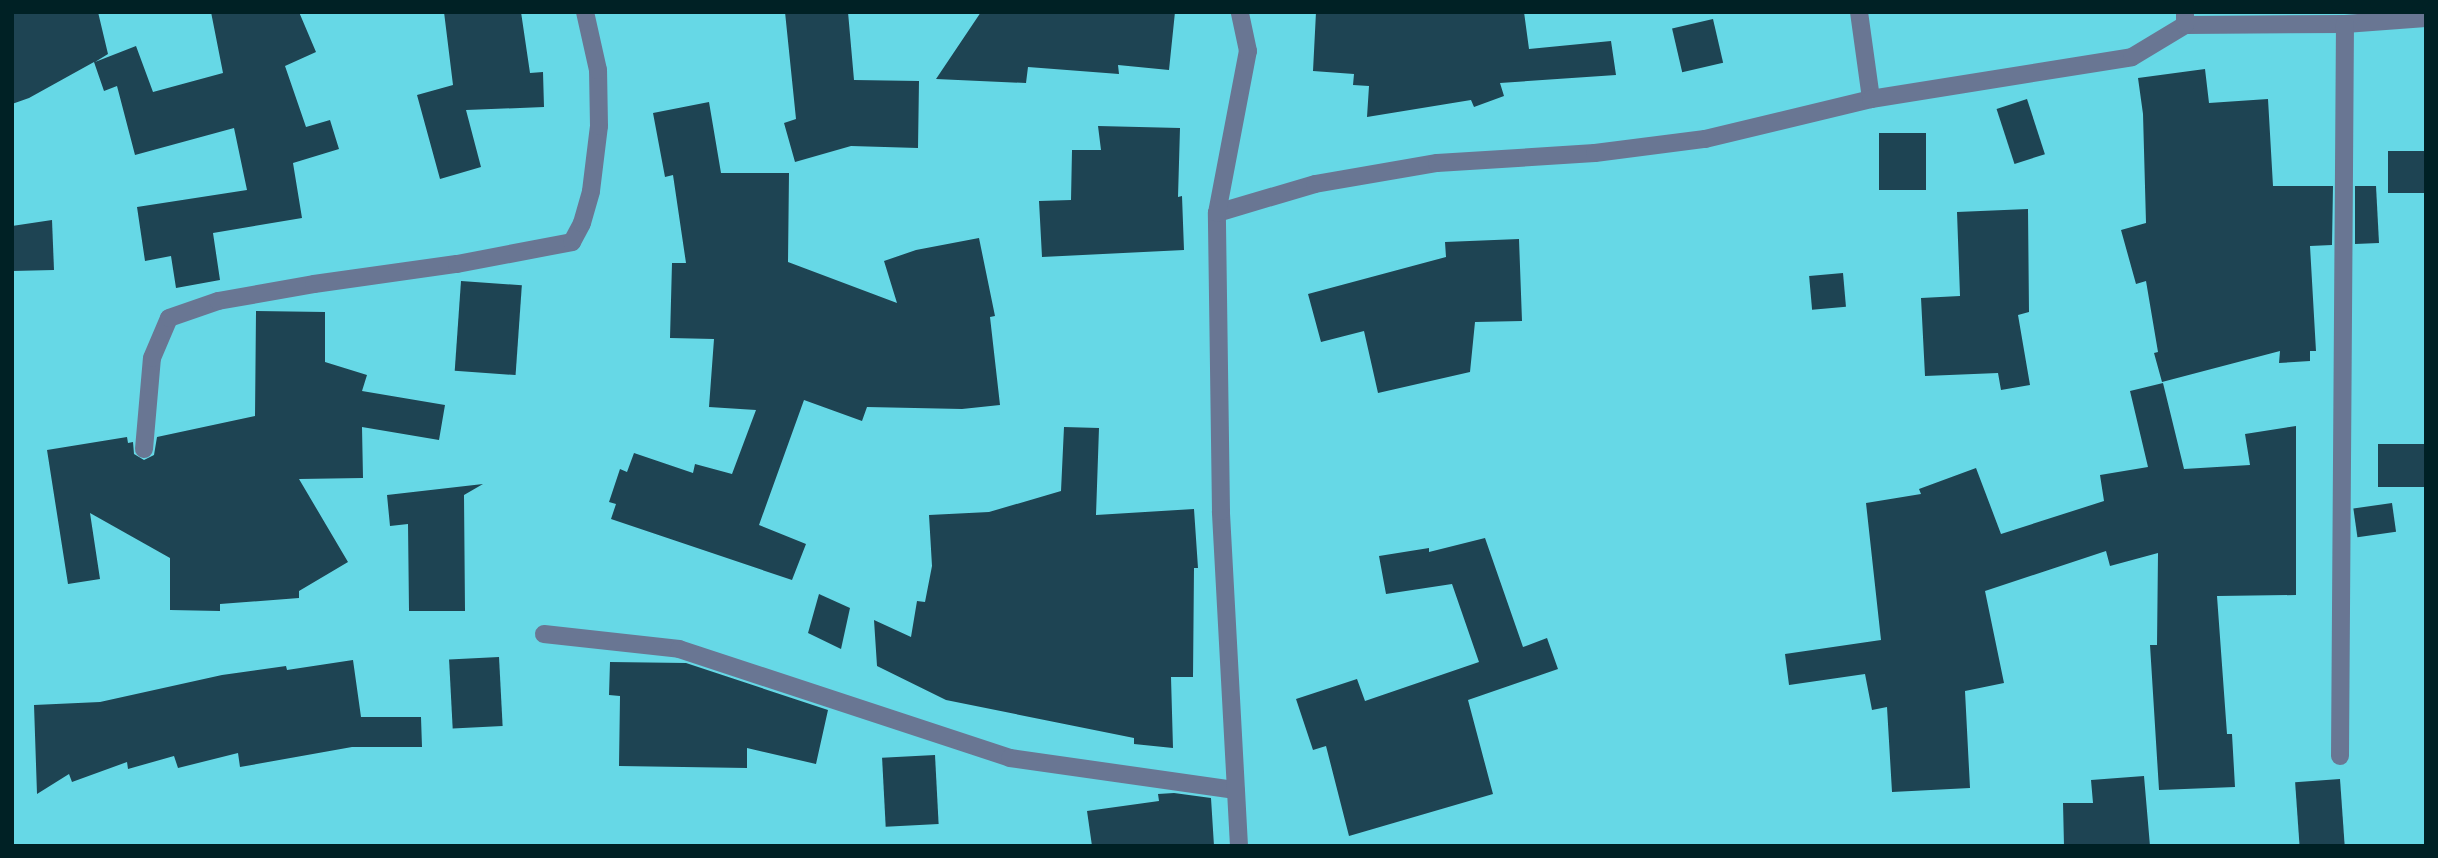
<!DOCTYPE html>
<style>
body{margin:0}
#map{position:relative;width:2438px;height:858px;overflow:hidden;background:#66d8e6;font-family:Spectral,serif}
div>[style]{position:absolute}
.building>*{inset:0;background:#1e4453;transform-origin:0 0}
.minor>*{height:18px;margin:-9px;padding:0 9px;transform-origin:9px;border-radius:9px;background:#697693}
span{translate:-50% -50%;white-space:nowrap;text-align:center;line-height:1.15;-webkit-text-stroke:7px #74e6f3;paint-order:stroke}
.frame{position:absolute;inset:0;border:14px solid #002125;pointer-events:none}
</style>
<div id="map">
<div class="building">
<i style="clip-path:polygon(12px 12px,98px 12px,108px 54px,95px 62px,136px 46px,153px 92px,223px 73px,211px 12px,299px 12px,316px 52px,285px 66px,306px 127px,330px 120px,339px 149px,293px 163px,302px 218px,213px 233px,220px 280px,176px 288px,171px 256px,145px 261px,137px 207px,247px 190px,234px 128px,135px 155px,117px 86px,104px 91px,94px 62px,29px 98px,12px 104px)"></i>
<i style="clip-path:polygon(444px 12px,521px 12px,530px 73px,543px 72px,544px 107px,466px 110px,481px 167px,440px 179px,417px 95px,453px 85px)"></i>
<i style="clip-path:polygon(785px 12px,848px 12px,854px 80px,919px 81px,918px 148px,851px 146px,795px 162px,784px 123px,796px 119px)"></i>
<i style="clip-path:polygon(981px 12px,1175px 12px,1169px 70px,1118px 65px,1119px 74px,1028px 67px,1026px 83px,936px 79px)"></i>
<i style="clip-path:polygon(1316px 12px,1524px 12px,1529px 49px,1611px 41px,1616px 75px,1500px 83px,1504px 96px,1474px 107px,1471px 100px,1367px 117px,1369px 86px,1353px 85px,1354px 74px,1313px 71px)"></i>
<i style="left:1713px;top:19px;width:45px;height:42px;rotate:77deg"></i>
<i style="clip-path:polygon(2205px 69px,2209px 103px,2268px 99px,2273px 186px,2333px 186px,2332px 245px,2310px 246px,2316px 351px,2310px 351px,2310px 361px,2279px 363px,2280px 351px,2162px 382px,2154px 353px,2158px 352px,2146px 281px,2136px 284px,2121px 230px,2146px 223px,2143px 114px,2138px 78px)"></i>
<i style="left:2027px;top:99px;width:58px;height:32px;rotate:72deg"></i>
<i style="clip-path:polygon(709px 102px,721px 173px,789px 173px,788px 262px,897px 303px,884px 261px,916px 250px,979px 238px,995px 316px,990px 317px,1000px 405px,962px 409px,867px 407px,862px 421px,804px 400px,759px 525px,806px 544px,792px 580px,611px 519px,616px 504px,609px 502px,620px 469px,627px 472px,634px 453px,693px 473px,695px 464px,732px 474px,756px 410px,709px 407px,714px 339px,670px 338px,672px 263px,686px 263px,673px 175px,665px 177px,653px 113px)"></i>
<i style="clip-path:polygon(1098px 126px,1180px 128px,1178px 197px,1182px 196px,1184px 250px,1042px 257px,1039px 201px,1071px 200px,1072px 150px,1101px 150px)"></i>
<i style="left:1879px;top:133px;width:47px;height:57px"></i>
<i style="left:2426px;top:151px;width:42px;height:38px;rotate:90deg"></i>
<i style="clip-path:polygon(2355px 186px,2376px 186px,2379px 243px,2355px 244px)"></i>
<i style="clip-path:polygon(2028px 209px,2029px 312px,2018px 315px,2030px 385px,2001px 390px,1998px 373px,1925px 376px,1921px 298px,1960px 296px,1957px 212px)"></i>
<i style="clip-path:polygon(52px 220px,54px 270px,12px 271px,12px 226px)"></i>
<i style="clip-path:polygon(1519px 239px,1522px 321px,1475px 322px,1470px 372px,1378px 393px,1364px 331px,1321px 342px,1308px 294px,1446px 257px,1445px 242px)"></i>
<i style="left:1843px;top:273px;width:34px;height:34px;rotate:85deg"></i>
<i style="left:461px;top:281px;width:61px;height:90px;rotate:4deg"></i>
<i style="clip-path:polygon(256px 311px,325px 312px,325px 362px,367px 375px,362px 391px,445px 405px,439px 440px,362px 427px,363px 478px,299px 479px,348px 562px,299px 591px,299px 598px,220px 604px,220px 611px,170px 610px,170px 558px,90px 513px,100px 579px,68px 584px,47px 450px,127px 437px,128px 443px,133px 442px,134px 454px,144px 460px,154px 455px,157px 437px,255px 416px)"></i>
<i style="clip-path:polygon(2163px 383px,2184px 469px,2250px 465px,2245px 434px,2296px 426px,2296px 595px,2217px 596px,2227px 734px,2232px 734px,2235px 787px,2159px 790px,2150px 645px,2157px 645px,2158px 553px,2110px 566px,2106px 551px,1985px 591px,2004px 683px,1965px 691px,1970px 788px,1892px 792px,1887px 707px,1872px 710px,1865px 674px,1789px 685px,1785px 654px,1881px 640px,1866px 503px,1921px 494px,1919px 489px,1976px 468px,2001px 534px,2104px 501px,2100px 475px,2148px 467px,2130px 391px)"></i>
<i style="clip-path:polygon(1064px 427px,1099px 428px,1096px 515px,1194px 509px,1198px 568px,1194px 568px,1193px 677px,1171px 677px,1173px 748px,1134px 744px,1134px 738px,946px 700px,877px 666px,874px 620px,911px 637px,917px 601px,925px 602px,932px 566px,929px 515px,989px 512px,1061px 491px)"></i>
<i style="left:2378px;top:444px;width:48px;height:43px"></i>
<i style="clip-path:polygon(483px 484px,464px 495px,465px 611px,409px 611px,408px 524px,390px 526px,387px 495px)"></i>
<i style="left:2392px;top:503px;width:29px;height:39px;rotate:82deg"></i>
<i style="clip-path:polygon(1485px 538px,1523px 647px,1547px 638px,1558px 669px,1468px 700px,1493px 794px,1349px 836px,1326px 746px,1313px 750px,1296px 699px,1357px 679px,1365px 701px,1479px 662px,1452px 584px,1386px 594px,1379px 556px,1429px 548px,1429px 552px)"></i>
<i style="clip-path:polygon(819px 594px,850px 608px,841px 649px,808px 633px)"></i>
<i style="left:499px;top:657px;width:69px;height:50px;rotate:87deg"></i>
<i style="clip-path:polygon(353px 660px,361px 717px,421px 717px,422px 747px,352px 747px,240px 767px,238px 753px,178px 768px,174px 756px,128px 769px,127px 762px,72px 782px,69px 774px,37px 794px,34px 705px,100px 702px,222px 675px,286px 666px,287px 670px)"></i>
<i style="clip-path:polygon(610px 662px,686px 663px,828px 710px,816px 764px,747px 748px,747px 768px,619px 766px,620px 696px,609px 695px)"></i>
<i style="left:935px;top:755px;width:69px;height:53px;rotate:87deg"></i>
<i style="clip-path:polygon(2144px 776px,2150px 846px,2064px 846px,2063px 803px,2093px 803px,2091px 780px)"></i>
<i style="left:2340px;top:779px;width:67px;height:45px;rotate:86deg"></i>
<i style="clip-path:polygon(1174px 793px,1211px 798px,1214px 846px,1092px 846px,1087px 811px,1159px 801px,1158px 794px)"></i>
</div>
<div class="minor">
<i style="left:1859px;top:12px;width:88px;rotate:82.1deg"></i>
<i style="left:2185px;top:25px;width:160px;rotate:-0.4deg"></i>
<i style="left:2345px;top:24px;width:81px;rotate:-4.2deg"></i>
<i style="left:1217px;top:213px;width:102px;rotate:-16.5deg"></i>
<i style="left:1315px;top:184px;width:124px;rotate:-9.8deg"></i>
<i style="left:1437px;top:163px;width:158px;rotate:-3.6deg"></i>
<i style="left:1595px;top:153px;width:111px;rotate:-7.3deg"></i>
<i style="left:1705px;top:139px;width:171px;rotate:-13.5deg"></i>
<i style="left:1871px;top:99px;width:264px;rotate:-9.1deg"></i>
<i style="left:2132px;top:57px;width:62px;rotate:-31.1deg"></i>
<i style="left:2185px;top:25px;width:13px;rotate:-90deg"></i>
<i style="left:144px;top:449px;width:91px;rotate:-85deg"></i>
<i style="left:152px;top:358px;width:43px;rotate:-67deg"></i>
<i style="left:169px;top:318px;width:52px;rotate:-19.1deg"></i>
<i style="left:218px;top:301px;width:97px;rotate:-10deg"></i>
<i style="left:314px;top:284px;width:144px;rotate:-8deg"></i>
<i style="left:457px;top:264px;width:117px;rotate:-10.8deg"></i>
<i style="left:572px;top:242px;width:21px;rotate:-62deg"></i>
<i style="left:582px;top:223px;width:33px;rotate:-74deg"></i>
<i style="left:591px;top:191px;width:65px;rotate:-83deg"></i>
<i style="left:599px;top:126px;width:56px;rotate:-91deg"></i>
<i style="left:598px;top:70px;width:59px;rotate:-102.6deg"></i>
<i style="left:544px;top:634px;width:136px;rotate:6.3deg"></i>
<i style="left:679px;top:649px;width:348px;rotate:18.2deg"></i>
<i style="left:1010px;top:758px;width:228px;rotate:8.1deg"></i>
<i style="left:2340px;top:756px;width:732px;rotate:-89.61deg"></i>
<i style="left:1239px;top:846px;width:335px;rotate:-93.1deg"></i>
<i style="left:1221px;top:511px;width:298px;rotate:-90.8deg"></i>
<i style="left:1217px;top:213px;width:165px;rotate:-79.2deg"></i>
<i style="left:1248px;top:51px;width:40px;rotate:-102deg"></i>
</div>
<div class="frame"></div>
</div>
